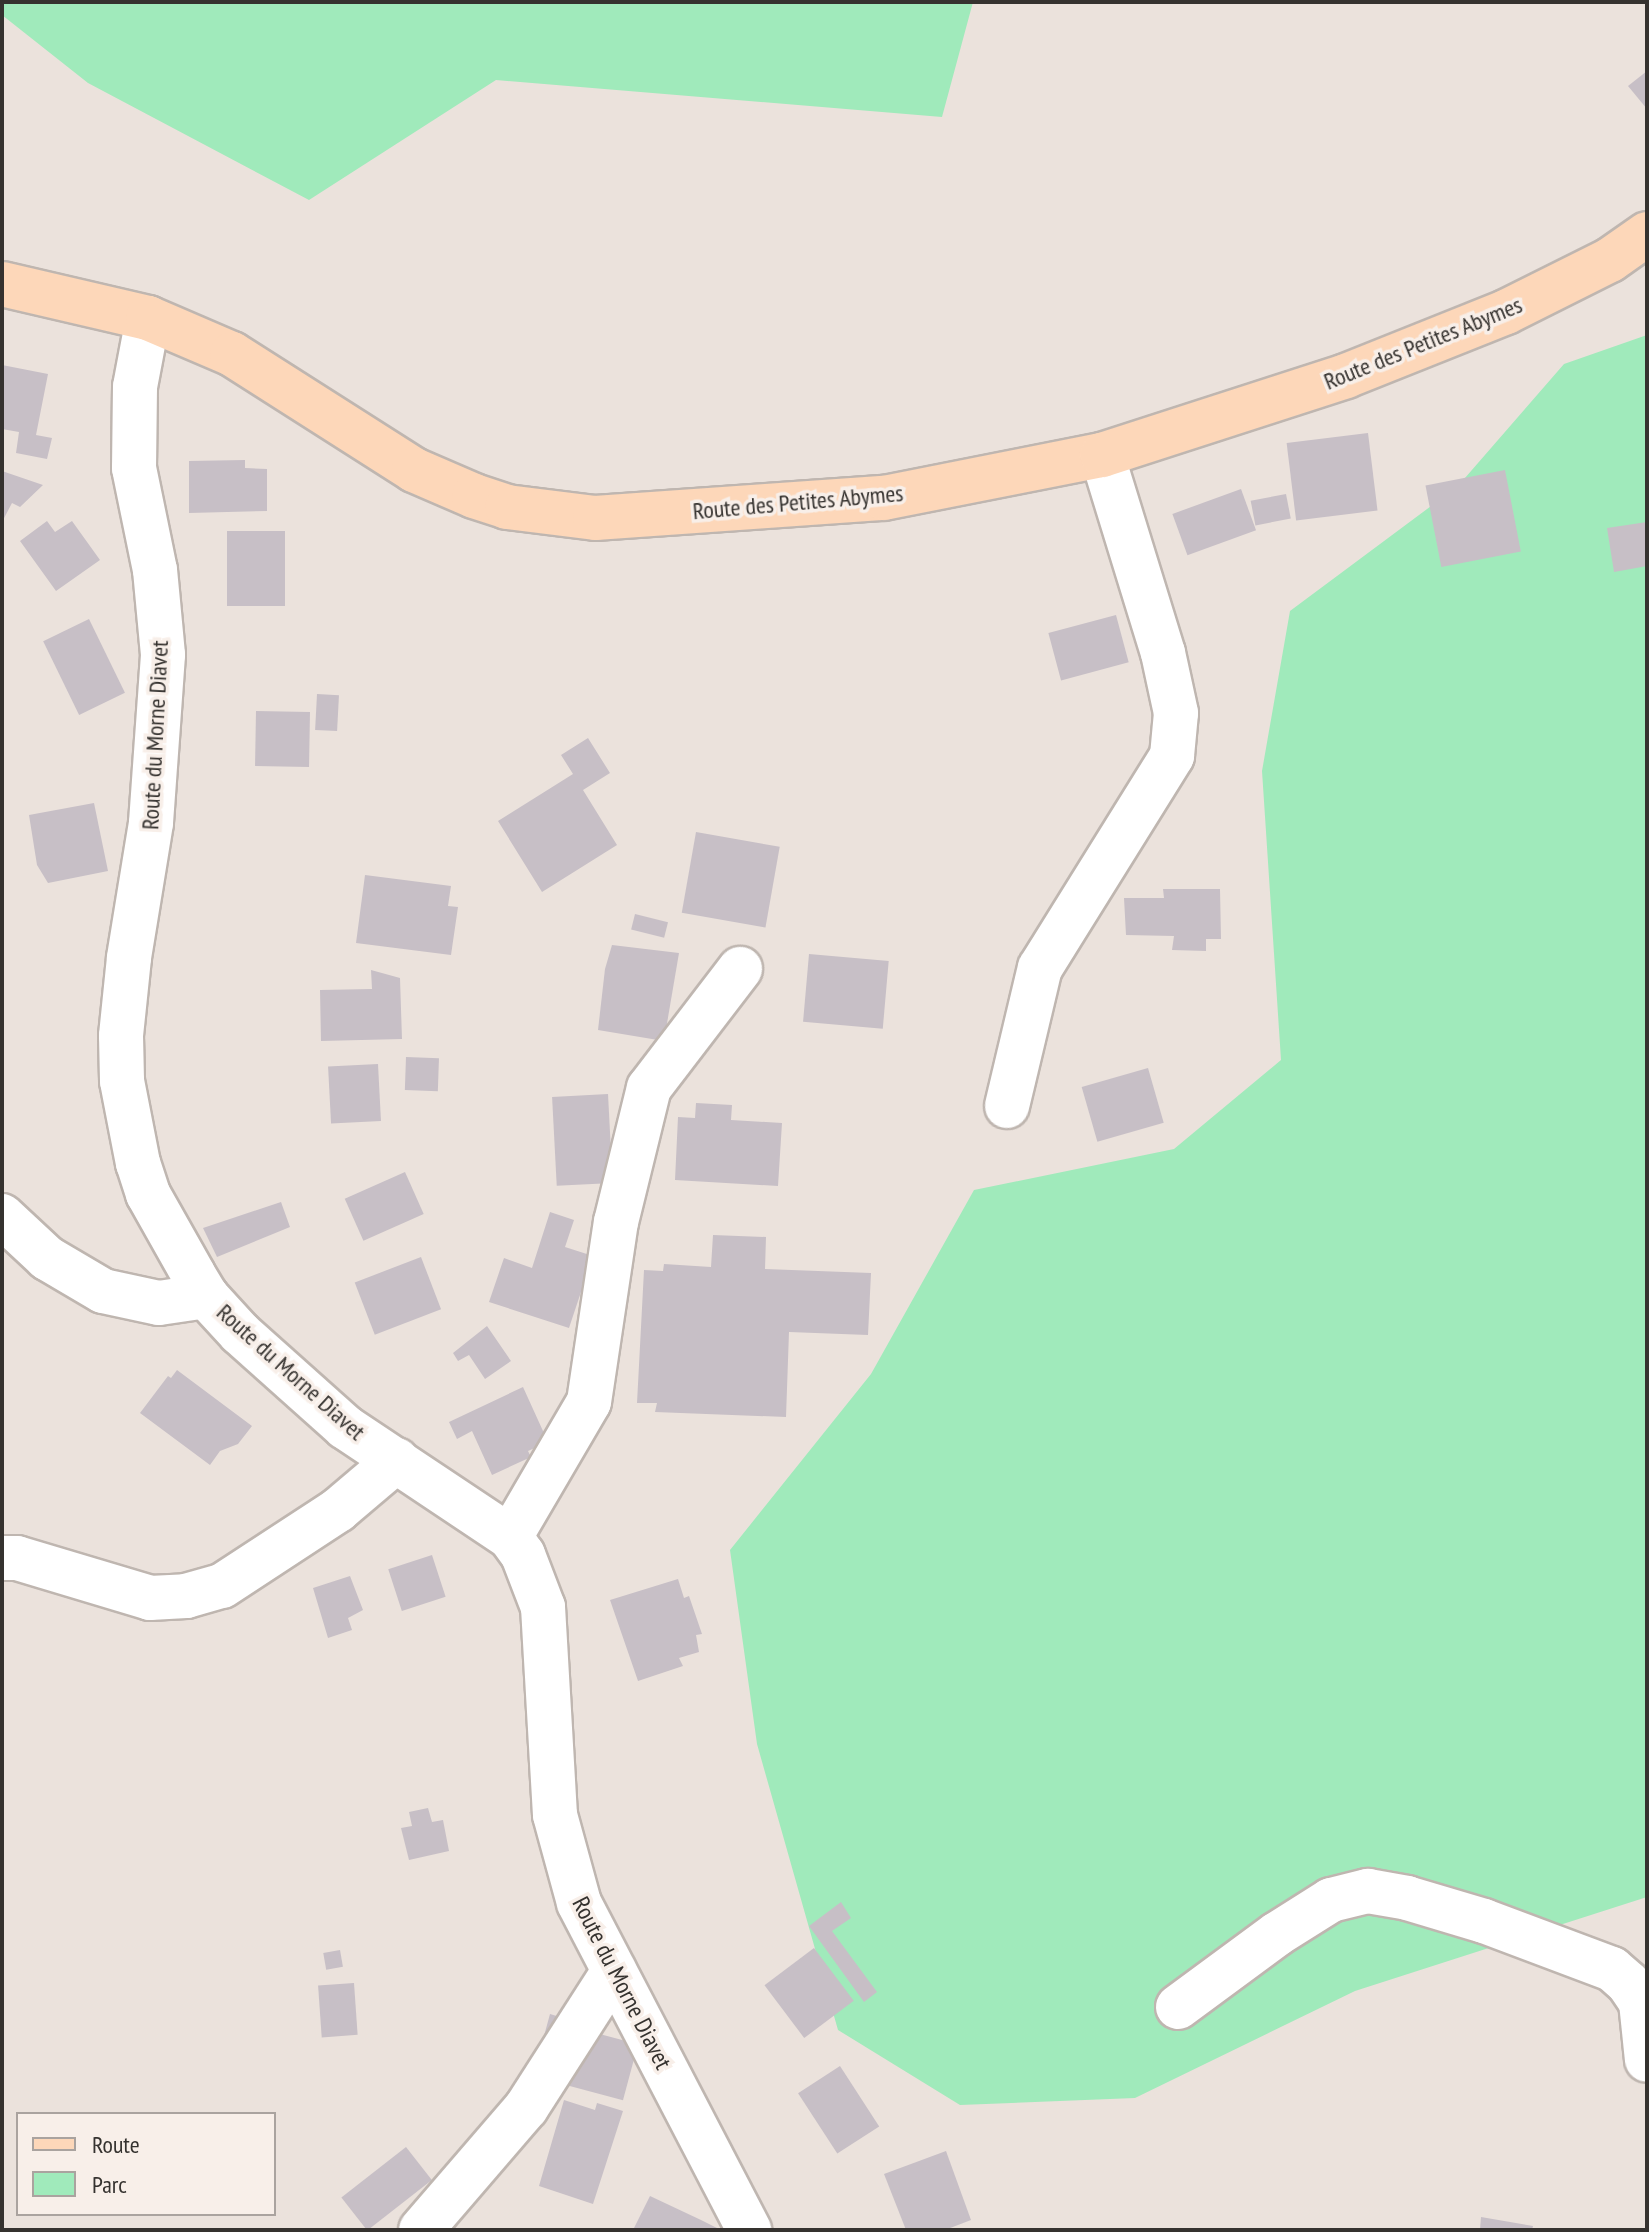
<!DOCTYPE html>
<style>
body{margin:0}
#map{position:relative;width:1649px;height:2232px;overflow:hidden;background:#ebe2dc;font-family:"PT Sans Narrow",sans-serif}
div>[style]{position:absolute}
.green>*{inset:0;background:#a0eabb}
.building>*{inset:0;background:#c7bfc6;transform-origin:0 0}
.roads{filter:drop-shadow(2px 0 #bfb6b0) drop-shadow(-2px 0 #bfb6b0) drop-shadow(0 2px #bfb6b0) drop-shadow(0 -2px #bfb6b0)}
.minor>*{height:44px;margin:-22px;padding:0 22px;transform-origin:22px;border-radius:22px;background:#fff}
.major>*{height:44px;margin:-22px;padding:0 22px;transform-origin:22px;border-radius:22px;background:#fdd7b9}
span{translate:-50% -50%;white-space:nowrap;text-align:center;line-height:1.15;-webkit-text-stroke:7px #f8efe9;paint-order:stroke}
.street-label{font-size:24px;color:#35322f}
.frame{position:absolute;inset:0;border:4px solid #35322f;pointer-events:none}
.legend{position:absolute;left:16px;top:2112px;width:260px;height:104px;box-sizing:border-box;background:#f8efe9;border:2px solid #aaa39f;margin:0;padding:10px 14px;list-style:none;font-size:24px;color:#35322f}
.legend li{display:flex;align-items:center;gap:16px;height:40px}
.legend b{width:40px;border:2px solid #aaa39f}
</style>
<div id="map">
<div class="green">
<i style="clip-path:polygon(2px 2px,973px 2px,942px 117px,496px 80px,309px 200px,88px 83px,2px 15px)"></i>
<i style="clip-path:polygon(1647px 335px,1647px 1897px,1355px 1991px,1135px 2098px,960px 2105px,838px 2030px,757px 1744px,730px 1550px,871px 1374px,974px 1190px,1174px 1149px,1281px 1060px,1262px 771px,1290px 611px,1458px 486px,1564px 364px)"></i>
</div>
<div class="building">
<i style="clip-path:polygon(1647px 71px,1647px 109px,1628px 86px)"></i>
<i style="clip-path:polygon(2px 365px,48px 374px,36px 435px,52px 438px,47px 459px,16px 453px,19px 432px,2px 429px)"></i>
<i style="left:1368px;top:433px;width:78px;height:82px;rotate:83deg"></i>
<i style="clip-path:polygon(245px 460px,245px 468px,267px 469px,267px 511px,189px 513px,189px 461px)"></i>
<i style="left:1505px;top:470px;width:83px;height:81px;rotate:79deg"></i>
<i style="clip-path:polygon(2px 471px,43px 485px,20px 507px,12px 503px,2px 522px)"></i>
<i style="left:1241px;top:489px;width:44px;height:73px;rotate:70deg"></i>
<i style="left:1286px;top:494px;width:25px;height:36px;rotate:79deg"></i>
<i style="clip-path:polygon(47px 521px,55px 532px,72px 521px,100px 560px,56px 591px,20px 541px)"></i>
<i style="clip-path:polygon(1647px 522px,1647px 566px,1614px 572px,1607px 528px)"></i>
<i style="left:227px;top:531px;width:58px;height:75px"></i>
<i style="left:1116px;top:615px;width:49px;height:70px;rotate:75deg"></i>
<i style="left:89px;top:619px;width:82px;height:51px;rotate:64deg"></i>
<i style="left:317px;top:694px;width:22px;height:36px;rotate:3deg"></i>
<i style="left:256px;top:711px;width:54px;height:55px;rotate:1deg"></i>
<i style="clip-path:polygon(588px 738px,610px 773px,583px 790px,617px 845px,542px 892px,498px 821px,573px 774px,561px 755px)"></i>
<i style="clip-path:polygon(94px 803px,108px 871px,48px 883px,37px 865px,29px 815px)"></i>
<i style="left:696px;top:832px;width:85px;height:82px;rotate:10deg"></i>
<i style="clip-path:polygon(365px 875px,451px 886px,448px 906px,458px 907px,451px 955px,356px 943px)"></i>
<i style="clip-path:polygon(1163px 889px,1220px 889px,1221px 939px,1206px 939px,1206px 951px,1172px 950px,1174px 936px,1126px 935px,1124px 898px,1164px 898px)"></i>
<i style="left:635px;top:914px;width:34px;height:16px;rotate:14deg"></i>
<i style="clip-path:polygon(612px 945px,679px 953px,664px 1041px,598px 1030px,605px 969px)"></i>
<i style="left:809px;top:954px;width:80px;height:68px;rotate:5deg"></i>
<i style="clip-path:polygon(371px 970px,400px 978px,402px 1039px,321px 1041px,320px 990px,372px 989px)"></i>
<i style="left:406px;top:1057px;width:33px;height:33px;rotate:2deg"></i>
<i style="left:378px;top:1064px;width:57px;height:50px;rotate:87deg"></i>
<i style="left:1148px;top:1068px;width:57px;height:69px;rotate:74deg"></i>
<i style="left:608px;top:1094px;width:89px;height:56px;rotate:87deg"></i>
<i style="clip-path:polygon(696px 1103px,732px 1105px,731px 1120px,782px 1123px,778px 1186px,675px 1180px,678px 1117px,695px 1118px)"></i>
<i style="left:405px;top:1172px;width:46px;height:66px;rotate:66deg"></i>
<i style="clip-path:polygon(281px 1202px,290px 1227px,217px 1257px,203px 1228px)"></i>
<i style="clip-path:polygon(550px 1212px,574px 1220px,565px 1247px,593px 1256px,569px 1328px,489px 1302px,504px 1258px,532px 1268px)"></i>
<i style="clip-path:polygon(713px 1235px,766px 1237px,765px 1269px,871px 1273px,868px 1335px,789px 1332px,786px 1417px,655px 1412px,657px 1403px,637px 1403px,644px 1270px,663px 1271px,664px 1264px,711px 1267px)"></i>
<i style="left:421px;top:1257px;width:56px;height:71px;rotate:69deg"></i>
<i style="clip-path:polygon(487px 1326px,511px 1361px,485px 1379px,469px 1355px,458px 1361px,453px 1353px)"></i>
<i style="clip-path:polygon(177px 1370px,252px 1426px,238px 1444px,220px 1451px,210px 1465px,140px 1413px,168px 1376px,171px 1378px)"></i>
<i style="clip-path:polygon(523px 1387px,548px 1442px,528px 1451px,531px 1457px,492px 1475px,472px 1431px,457px 1439px,449px 1422px)"></i>
<i style="left:432px;top:1555px;width:44px;height:46px;rotate:72deg"></i>
<i style="clip-path:polygon(350px 1576px,363px 1610px,348px 1618px,352px 1630px,328px 1638px,313px 1588px)"></i>
<i style="clip-path:polygon(678px 1579px,684px 1598px,689px 1596px,702px 1634px,696px 1635px,699px 1652px,679px 1658px,683px 1666px,638px 1681px,610px 1600px)"></i>
<i style="clip-path:polygon(428px 1808px,432px 1822px,443px 1820px,449px 1851px,409px 1860px,401px 1828px,412px 1826px,409px 1812px)"></i>
<i style="clip-path:polygon(841px 1902px,851px 1918px,832px 1931px,877px 1992px,864px 2002px,809px 1926px)"></i>
<i style="left:814px;top:1948px;width:66px;height:62px;rotate:53deg"></i>
<i style="left:340px;top:1950px;width:17px;height:17px;rotate:80deg"></i>
<i style="left:354px;top:1983px;width:52px;height:36px;rotate:86deg"></i>
<i style="clip-path:polygon(550px 2014px,560px 2017px,541px 2047px)"></i>
<i style="left:581px;top:2029px;width:59px;height:58px;rotate:15deg"></i>
<i style="left:840px;top:2066px;width:72px;height:50px;rotate:57deg"></i>
<i style="clip-path:polygon(564px 2100px,595px 2110px,597px 2103px,623px 2111px,593px 2204px,539px 2186px)"></i>
<i style="left:406px;top:2147px;width:42px;height:82px;rotate:52deg"></i>
<i style="clip-path:polygon(946px 2151px,971px 2220px,945px 2230px,906px 2230px,884px 2174px)"></i>
<i style="clip-path:polygon(650px 2196px,701px 2220px,721px 2230px,633px 2230px)"></i>
<i style="clip-path:polygon(1481px 2217px,1533px 2226px,1532px 2230px,1480px 2230px)"></i>
</div>
<div class="roads">
<div class="minor">
<i style="left:148px;top:318px;width:70px;rotate:100.7deg"></i>
<i style="left:135px;top:387px;width:81px;rotate:90.7deg"></i>
<i style="left:134px;top:468px;width:104px;rotate:78.4deg"></i>
<i style="left:155px;top:570px;width:85px;rotate:84.6deg"></i>
<i style="left:163px;top:655px;width:168px;rotate:94.1deg"></i>
<i style="left:151px;top:823px;width:137px;rotate:99.3deg"></i>
<i style="left:129px;top:958px;width:78px;rotate:95.9deg"></i>
<i style="left:121px;top:1036px;width:45px;rotate:88.7deg"></i>
<i style="left:122px;top:1081px;width:84px;rotate:79deg"></i>
<i style="left:138px;top:1163px;width:33px;rotate:72deg"></i>
<i style="left:148px;top:1194px;width:92px;rotate:60.6deg"></i>
<i style="left:193px;top:1274px;width:26px;rotate:59deg"></i>
<i style="left:206px;top:1296px;width:50px;rotate:47.4deg"></i>
<i style="left:240px;top:1333px;width:141px;rotate:41.8deg"></i>
<i style="left:345px;top:1427px;width:198px;rotate:33.7deg"></i>
<i style="left:510px;top:1537px;width:22px;rotate:54deg"></i>
<i style="left:523px;top:1555px;width:56px;rotate:69deg"></i>
<i style="left:543px;top:1607px;width:208px;rotate:86.7deg"></i>
<i style="left:555px;top:1815px;width:91px;rotate:74.7deg"></i>
<i style="left:579px;top:1903px;width:369px;rotate:62.5deg"></i>
<i style="left:1007px;top:1106px;width:142px;rotate:-76.6deg"></i>
<i style="left:1040px;top:968px;width:250px;rotate:-58.1deg"></i>
<i style="left:1172px;top:756px;width:43px;rotate:-84.7deg"></i>
<i style="left:1176px;top:713px;width:61px;rotate:-102.2deg"></i>
<i style="left:1163px;top:653px;width:207px;rotate:-107.1deg"></i>
<i style="left:2px;top:1216px;width:62px;rotate:43deg"></i>
<i style="left:47px;top:1258px;width:65px;rotate:30.5deg"></i>
<i style="left:103px;top:1291px;width:57px;rotate:12.1deg"></i>
<i style="left:159px;top:1303px;width:48px;rotate:-8.5deg"></i>
<i style="left:510px;top:1537px;width:156px;rotate:-59.7deg"></i>
<i style="left:589px;top:1402px;width:182px;rotate:-81.5deg"></i>
<i style="left:616px;top:1222px;width:138px;rotate:-76.2deg"></i>
<i style="left:649px;top:1088px;width:150px;rotate:-52.6deg"></i>
<i style="left:2px;top:1558px;width:15px"></i>
<i style="left:17px;top:1558px;width:139px;rotate:16.7deg"></i>
<i style="left:150px;top:1598px;width:36px;rotate:-3deg"></i>
<i style="left:186px;top:1596px;width:37px;rotate:-16deg"></i>
<i style="left:222px;top:1586px;width:139px;rotate:-33.2deg"></i>
<i style="left:338px;top:1510px;width:77px;rotate:-40.3deg"></i>
<i style="left:1178px;top:2007px;width:123px;rotate:-36.4deg"></i>
<i style="left:1277px;top:1934px;width:64px;rotate:-32.2deg"></i>
<i style="left:1331px;top:1900px;width:38px;rotate:-14deg"></i>
<i style="left:1368px;top:1891px;width:40px;rotate:10deg"></i>
<i style="left:1407px;top:1898px;width:80px;rotate:16.6deg"></i>
<i style="left:1484px;top:1921px;width:137px;rotate:20.6deg"></i>
<i style="left:1612px;top:1969px;width:21px;rotate:41deg"></i>
<i style="left:1628px;top:1983px;width:23px;rotate:56deg"></i>
<i style="left:1641px;top:2002px;width:58px;rotate:84.1deg"></i>
<i style="left:421px;top:2230px;width:161px;rotate:-49.3deg"></i>
<i style="left:526px;top:2108px;width:163px;rotate:-57.3deg"></i>
</div>
<div class="major">
<i style="left:2px;top:284px;width:150px;rotate:13.1deg"></i>
<i style="left:148px;top:318px;width:91px;rotate:23.2deg"></i>
<i style="left:232px;top:354px;width:216px;rotate:32.5deg"></i>
<i style="left:414px;top:470px;width:65px;rotate:23.4deg"></i>
<i style="left:474px;top:496px;width:35px;rotate:18deg"></i>
<i style="left:507px;top:507px;width:89px;rotate:7.1deg"></i>
<i style="left:595px;top:518px;width:290px;rotate:-4deg"></i>
<i style="left:884px;top:498px;width:222px;rotate:-11.2deg"></i>
<i style="left:1102px;top:455px;width:256px;rotate:-17.9deg"></i>
<i style="left:1346px;top:376px;width:172px;rotate:-21.8deg"></i>
<i style="left:1506px;top:312px;width:116px;rotate:-26.6deg"></i>
<i style="left:1610px;top:260px;width:45px;rotate:-35.1deg"></i>
</div>
</div>
<div class="street-label">
<span style="left:1423px;top:343px;rotate:-22deg">Route des Petites Abymes</span>
<span style="left:798px;top:502px;rotate:-5deg">Route des Petites Abymes</span>
<span style="left:155px;top:735px;rotate:-87deg">Route du Morne Diavet</span>
<span style="left:291px;top:1372px;rotate:42deg">Route du Morne Diavet</span>
<span style="left:622px;top:1983px;rotate:63deg">Route du Morne Diavet</span>
</div>
<div class="frame"></div>
<ul class="legend">
<li><b style="height:10px;background:#fdd7b9"></b>Route</li>
<li><b style="height:22px;background:#a0eabb"></b>Parc</li>
</ul>
</div>
